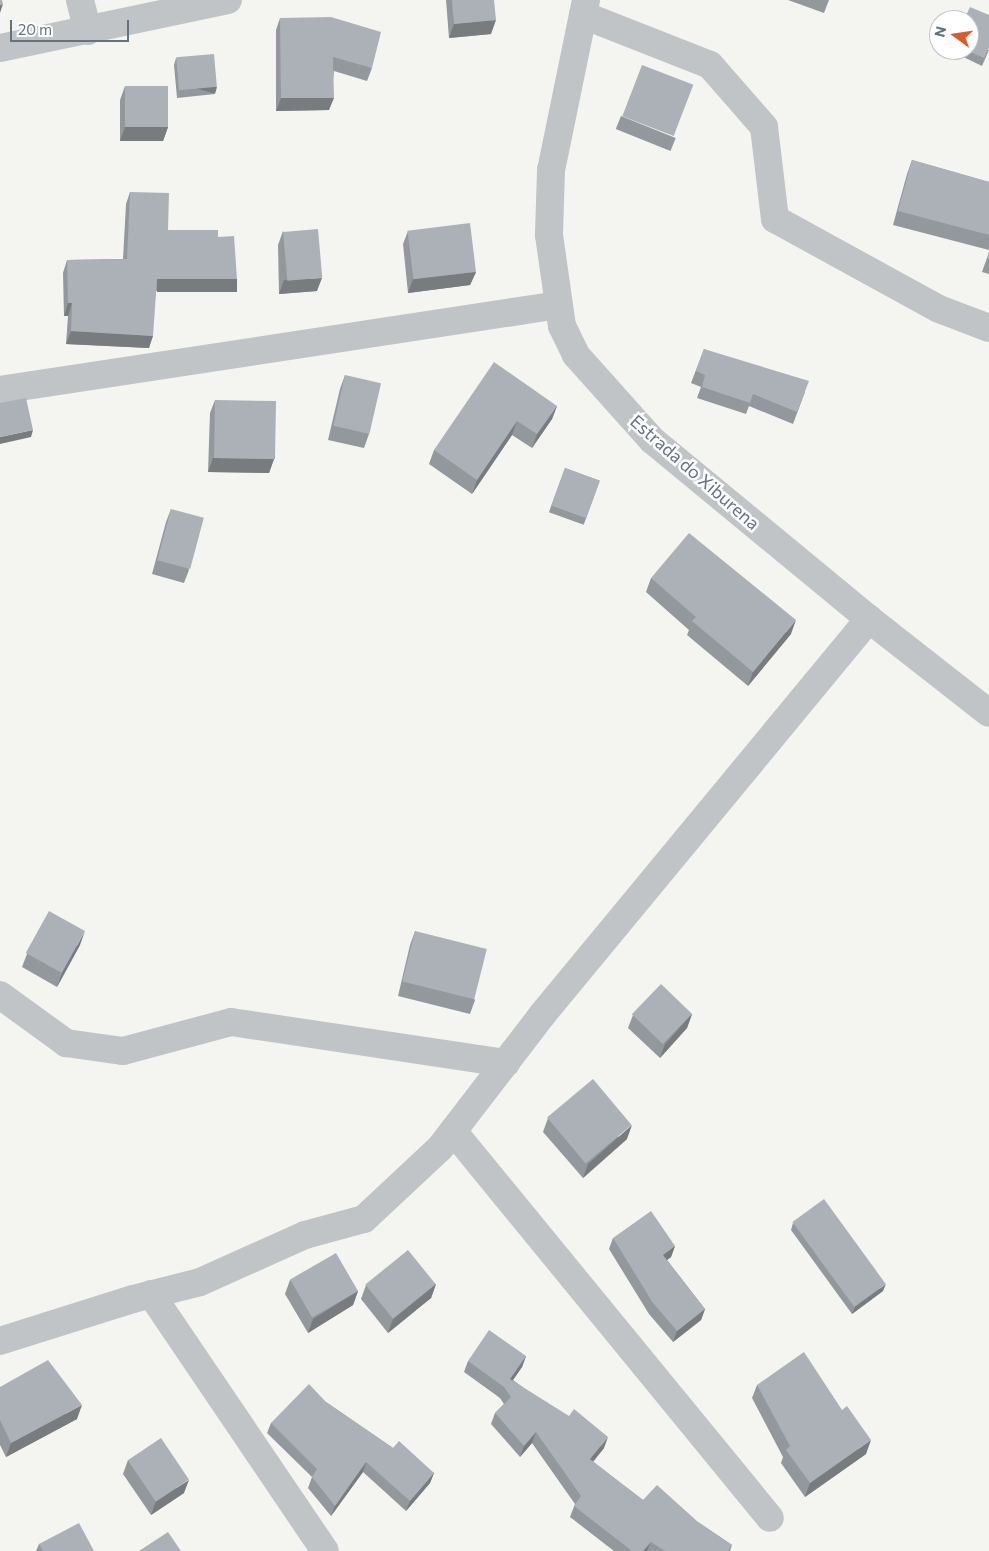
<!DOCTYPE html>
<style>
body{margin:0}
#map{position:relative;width:989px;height:1551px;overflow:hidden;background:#f4f5f1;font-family:Commissioner,sans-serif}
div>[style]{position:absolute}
.minor>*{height:28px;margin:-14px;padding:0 14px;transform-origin:14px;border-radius:14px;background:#c0c4c7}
.wall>*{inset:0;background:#93989d;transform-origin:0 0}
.shaded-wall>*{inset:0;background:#787c7f;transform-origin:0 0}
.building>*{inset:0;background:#abb1b6;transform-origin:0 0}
span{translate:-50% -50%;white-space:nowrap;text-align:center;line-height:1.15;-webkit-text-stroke:5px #fff;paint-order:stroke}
.street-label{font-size:18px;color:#657381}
.north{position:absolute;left:929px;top:10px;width:50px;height:50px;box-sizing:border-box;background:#fff;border:1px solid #c1c7cd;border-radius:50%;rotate:284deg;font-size:14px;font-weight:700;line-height:20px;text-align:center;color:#657381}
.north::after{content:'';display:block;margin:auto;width:18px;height:22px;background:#dd5b29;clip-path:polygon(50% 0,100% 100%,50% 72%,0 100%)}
.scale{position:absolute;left:10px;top:20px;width:119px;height:22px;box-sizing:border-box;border:2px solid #657381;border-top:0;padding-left:6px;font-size:15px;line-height:18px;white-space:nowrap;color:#657381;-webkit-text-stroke:4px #fff;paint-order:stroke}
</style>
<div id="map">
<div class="minor">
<i style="left:80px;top:0;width:32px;rotate:76deg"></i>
<i style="left:586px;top:0;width:174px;rotate:101.6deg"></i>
<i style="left:551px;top:170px;width:65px;rotate:91.8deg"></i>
<i style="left:549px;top:235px;width:92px;rotate:81.9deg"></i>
<i style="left:562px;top:326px;width:32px;rotate:64deg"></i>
<i style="left:576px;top:355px;width:114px;rotate:48.2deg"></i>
<i style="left:652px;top:440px;width:281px;rotate:39.5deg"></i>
<i style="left:869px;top:619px;width:152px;rotate:38.1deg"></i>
<i style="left:583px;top:15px;width:136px;rotate:21.5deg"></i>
<i style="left:710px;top:65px;width:82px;rotate:48.9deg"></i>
<i style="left:764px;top:127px;width:93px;rotate:83.2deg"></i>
<i style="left:775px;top:219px;width:187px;rotate:28.8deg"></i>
<i style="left:939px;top:309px;width:53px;rotate:20.8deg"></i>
<i style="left:0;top:48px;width:233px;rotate:-11.9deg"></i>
<i style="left:0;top:390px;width:565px;rotate:-8.65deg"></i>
<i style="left:0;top:995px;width:82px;rotate:36deg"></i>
<i style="left:66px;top:1043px;width:58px;rotate:8deg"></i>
<i style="left:123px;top:1051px;width:112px;rotate:-15deg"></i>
<i style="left:231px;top:1022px;width:278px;rotate:8.5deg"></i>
<i style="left:453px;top:1131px;width:500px;rotate:50.68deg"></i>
<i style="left:151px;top:1294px;width:310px;rotate:55.9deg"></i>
<i style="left:0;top:1341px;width:139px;rotate:-17.5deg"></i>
<i style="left:133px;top:1299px;width:69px;rotate:-14.2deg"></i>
<i style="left:200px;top:1282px;width:115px;rotate:-24.1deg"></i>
<i style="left:305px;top:1235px;width:61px;rotate:-15.2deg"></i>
<i style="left:364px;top:1219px;width:104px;rotate:-43.1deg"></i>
<i style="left:440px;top:1148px;width:168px;rotate:-52.5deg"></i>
<i style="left:542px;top:1015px;width:514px;rotate:-50.45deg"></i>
</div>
<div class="wall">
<i style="clip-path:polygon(446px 0,494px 0,491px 34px,449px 38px)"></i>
<i style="clip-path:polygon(788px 0,829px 0,824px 13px)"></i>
<i style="clip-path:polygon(280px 18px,372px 68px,367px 81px,334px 71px,329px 110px,276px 111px,276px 30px)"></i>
<i style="clip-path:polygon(951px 50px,989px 50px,982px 66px,951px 51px)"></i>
<i style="clip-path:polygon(176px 58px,215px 94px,177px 98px,174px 65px)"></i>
<i style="clip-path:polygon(125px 86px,168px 127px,163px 141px,120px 141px,120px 100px)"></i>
<i style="left:621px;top:116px;width:59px;height:14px;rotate:22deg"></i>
<i style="clip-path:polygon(912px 160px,989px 182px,989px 250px,893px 225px,907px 174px)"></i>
<i style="clip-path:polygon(130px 192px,168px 230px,237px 279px,233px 291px,156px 291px,149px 348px,66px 344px,68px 316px,64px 316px,63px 273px,67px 260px,123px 259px,126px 204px)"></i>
<i style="clip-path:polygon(283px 231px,317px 291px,279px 294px,278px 245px)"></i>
<i style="clip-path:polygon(408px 231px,476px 272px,470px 285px,408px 293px,403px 244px)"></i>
<i style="clip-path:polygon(989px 252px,989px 274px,982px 272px)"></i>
<i style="clip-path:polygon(704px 349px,805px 392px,793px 424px,749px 406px,746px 414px,697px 398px,701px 387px,691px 383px)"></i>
<i style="clip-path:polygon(345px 375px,369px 434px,364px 448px,328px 440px,340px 389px)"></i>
<i style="clip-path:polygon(215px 400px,274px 459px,269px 473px,208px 472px,210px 413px)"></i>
<i style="clip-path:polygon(557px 406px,552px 419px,532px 448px,512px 435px,472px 494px,429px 464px,434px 450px)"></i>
<i style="left:565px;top:468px;width:37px;height:47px;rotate:20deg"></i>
<i style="clip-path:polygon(171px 509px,189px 570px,184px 583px,152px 574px,166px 522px)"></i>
<i style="clip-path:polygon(651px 578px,791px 634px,748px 686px,687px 635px,689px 630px,646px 592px)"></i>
<i style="clip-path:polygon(415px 931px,475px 1000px,470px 1014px,398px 996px,410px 945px)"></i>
<i style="clip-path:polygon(80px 945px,57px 987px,22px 967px,27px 954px)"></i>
<i style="clip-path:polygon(692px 1014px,687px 1028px,660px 1058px,628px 1028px,633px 1015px)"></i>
<i style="clip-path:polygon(548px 1118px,627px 1139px,583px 1178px,543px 1132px)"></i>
<i style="clip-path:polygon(793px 1223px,883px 1291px,852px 1314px,791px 1230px)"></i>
<i style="clip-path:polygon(613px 1238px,675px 1246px,671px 1257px,667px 1260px,705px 1309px,701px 1320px,673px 1342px,649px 1314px,609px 1249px)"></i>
<i style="clip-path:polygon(290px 1280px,358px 1291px,353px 1305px,308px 1333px,285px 1294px)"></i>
<i style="clip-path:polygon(436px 1284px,431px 1298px,388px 1333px,361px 1299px,366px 1285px)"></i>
<i style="clip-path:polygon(526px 1356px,522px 1367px,513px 1380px,604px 1448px,593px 1462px,643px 1500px,698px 1522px,732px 1545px,730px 1551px,614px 1551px,570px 1517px,575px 1504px,532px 1443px,520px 1457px,491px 1424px,495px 1413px,504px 1404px,500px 1398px,464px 1372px,468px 1361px)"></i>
<i style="clip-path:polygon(757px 1385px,866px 1454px,805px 1497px,781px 1463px,783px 1457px,752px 1398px)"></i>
<i style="clip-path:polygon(0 1387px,77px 1419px,6px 1457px,0 1445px)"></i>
<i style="clip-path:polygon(326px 1402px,393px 1448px,434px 1473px,430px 1483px,406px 1511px,363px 1472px,331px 1516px,308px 1488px,312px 1477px,267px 1433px,271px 1423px)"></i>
<i style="clip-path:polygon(128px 1460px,184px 1493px,151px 1515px,123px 1474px)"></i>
<i style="clip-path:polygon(39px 1544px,94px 1551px,36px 1551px)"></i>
</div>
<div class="shaded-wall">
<i style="clip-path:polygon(3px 4px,0 13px,0 5px)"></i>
<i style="clip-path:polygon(496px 20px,491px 34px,449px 38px,454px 24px)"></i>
<i style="left:217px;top:87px;width:7px;height:38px;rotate:106deg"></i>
<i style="clip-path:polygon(281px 98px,334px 98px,329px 110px,276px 111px)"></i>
<i style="clip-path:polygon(125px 127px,168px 127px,163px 141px,120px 141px)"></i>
<i style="clip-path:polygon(476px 272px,470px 285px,408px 293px,413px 279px)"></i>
<i style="clip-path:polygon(322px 278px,317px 291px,279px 294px,284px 280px)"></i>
<i style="left:157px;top:279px;width:80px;height:13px"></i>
<i style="clip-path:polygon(68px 303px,72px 303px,68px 316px,64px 316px)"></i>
<i style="clip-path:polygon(71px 331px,153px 336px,149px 348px,66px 344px)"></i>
<i style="clip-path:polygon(557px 406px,552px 419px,532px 448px,537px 434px)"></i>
<i style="clip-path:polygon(517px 421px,512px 435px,472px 494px,477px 480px)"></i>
<i style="clip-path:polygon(33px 430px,31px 437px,0 444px,0 437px)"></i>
<i style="clip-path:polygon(213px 458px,274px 459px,269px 473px,208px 472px)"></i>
<i style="clip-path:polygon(796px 620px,791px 634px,748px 686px,753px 672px)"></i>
<i style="clip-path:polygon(85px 931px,80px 945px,57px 987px,62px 973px)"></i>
<i style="clip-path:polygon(692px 1014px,687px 1028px,660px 1058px,665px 1044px)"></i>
<i style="clip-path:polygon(632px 1125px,627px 1139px,583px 1178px,588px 1164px)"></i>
<i style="clip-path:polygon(675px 1246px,671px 1257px,659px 1266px,663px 1255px)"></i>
<i style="clip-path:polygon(436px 1284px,431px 1298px,388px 1333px,393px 1319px)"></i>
<i style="clip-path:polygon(886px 1284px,883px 1291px,852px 1314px,855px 1307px)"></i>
<i style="clip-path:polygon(358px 1291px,353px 1305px,308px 1333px,313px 1319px)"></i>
<i style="clip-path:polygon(705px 1309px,701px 1320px,673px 1342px,677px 1331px)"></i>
<i style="clip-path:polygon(526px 1356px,522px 1367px,506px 1390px,510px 1379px)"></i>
<i style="clip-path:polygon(82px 1405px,77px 1419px,6px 1457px,11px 1443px)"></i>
<i style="clip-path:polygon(536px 1432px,532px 1443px,520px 1457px,524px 1446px)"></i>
<i style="clip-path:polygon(608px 1437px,604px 1448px,586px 1470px,590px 1459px)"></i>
<i style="clip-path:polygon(871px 1440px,866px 1454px,805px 1497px,810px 1483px)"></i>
<i style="clip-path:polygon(366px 1462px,363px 1472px,331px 1516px,335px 1506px)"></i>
<i style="clip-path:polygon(434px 1473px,430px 1483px,406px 1511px,410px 1501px)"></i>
<i style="clip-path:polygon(189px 1480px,184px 1493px,151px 1515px,156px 1501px)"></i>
<i style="clip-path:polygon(651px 1542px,647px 1551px,643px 1551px)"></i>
</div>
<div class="building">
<i style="clip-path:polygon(0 0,2px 0,3px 4px,0 5px)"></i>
<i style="clip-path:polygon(452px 0,494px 0,496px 20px,454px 24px)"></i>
<i style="clip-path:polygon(970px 7px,989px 15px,989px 48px,984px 58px,966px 50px,969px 50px,969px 20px,964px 20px)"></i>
<i style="clip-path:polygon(331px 17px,381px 32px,372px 68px,333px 57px,334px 98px,281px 98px,280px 18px)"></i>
<i style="left:214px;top:54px;width:33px;height:38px;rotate:85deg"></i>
<i style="left:642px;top:65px;width:55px;height:55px;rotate:21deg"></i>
<i style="left:125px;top:86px;width:43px;height:41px"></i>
<i style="clip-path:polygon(912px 160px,989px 182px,989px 235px,898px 211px)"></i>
<i style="clip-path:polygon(130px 192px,169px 193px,168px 230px,218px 230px,218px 237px,234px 236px,237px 279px,157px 279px,153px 336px,71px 331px,72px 303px,68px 303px,67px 260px,127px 259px)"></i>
<i style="left:470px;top:223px;width:49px;height:63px;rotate:83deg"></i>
<i style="left:318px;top:229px;width:49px;height:35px;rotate:85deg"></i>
<i style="clip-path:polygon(989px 252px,989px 259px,987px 258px)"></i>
<i style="clip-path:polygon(704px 349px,809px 381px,797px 412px,753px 394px,750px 403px,702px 387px,705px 375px,696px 371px)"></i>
<i style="clip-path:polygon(494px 362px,557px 406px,537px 434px,517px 421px,477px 480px,434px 450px)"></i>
<i style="left:345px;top:375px;width:37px;height:52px;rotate:13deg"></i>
<i style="clip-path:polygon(26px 398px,33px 430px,0 437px,0 403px)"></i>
<i style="left:215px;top:400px;width:61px;height:58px;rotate:1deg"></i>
<i style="left:565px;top:468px;width:37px;height:40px;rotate:20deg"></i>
<i style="left:171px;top:509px;width:34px;height:53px;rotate:15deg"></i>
<i style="clip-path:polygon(689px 533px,796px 620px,753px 672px,692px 621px,696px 617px,651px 578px)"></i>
<i style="left:49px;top:911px;width:41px;height:48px;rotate:29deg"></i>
<i style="left:415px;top:931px;width:74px;height:52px;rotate:14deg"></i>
<i style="left:661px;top:984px;width:43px;height:42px;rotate:44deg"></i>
<i style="left:593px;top:1079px;width:60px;height:60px;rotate:50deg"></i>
<i style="left:824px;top:1199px;width:105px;height:39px;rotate:54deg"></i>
<i style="clip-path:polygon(651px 1211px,675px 1246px,663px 1255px,705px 1309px,677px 1331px,653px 1303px,613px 1238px)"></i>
<i style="left:408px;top:1250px;width:44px;height:55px;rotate:51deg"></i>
<i style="left:336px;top:1253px;width:44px;height:53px;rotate:60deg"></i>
<i style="clip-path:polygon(489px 1330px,526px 1356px,510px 1379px,569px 1416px,574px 1409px,608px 1437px,590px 1459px,643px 1500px,657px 1485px,698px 1522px,732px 1545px,728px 1551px,665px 1551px,651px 1542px,643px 1551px,632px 1551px,574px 1506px,581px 1496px,536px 1432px,524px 1446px,495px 1413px,511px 1397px,504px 1387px,468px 1361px)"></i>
<i style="clip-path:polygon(804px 1352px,842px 1410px,847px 1406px,871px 1440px,810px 1483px,786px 1450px,790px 1446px,757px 1385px)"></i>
<i style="clip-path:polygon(48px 1360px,82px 1405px,11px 1443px,0 1420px,0 1387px)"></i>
<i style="clip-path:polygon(309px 1384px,326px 1402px,393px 1448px,399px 1441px,434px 1473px,410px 1501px,366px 1462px,335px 1506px,312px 1477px,317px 1469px,271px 1423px)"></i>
<i style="left:161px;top:1438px;width:50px;height:40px;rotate:56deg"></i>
<i style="clip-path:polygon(79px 1523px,94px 1551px,43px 1551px,39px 1544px)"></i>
<i style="clip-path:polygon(168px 1532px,181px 1551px,139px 1551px)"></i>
</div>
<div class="street-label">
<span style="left:695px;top:472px;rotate:41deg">Estrada do Xiburena</span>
</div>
<div class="north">N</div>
<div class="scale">20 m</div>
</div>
